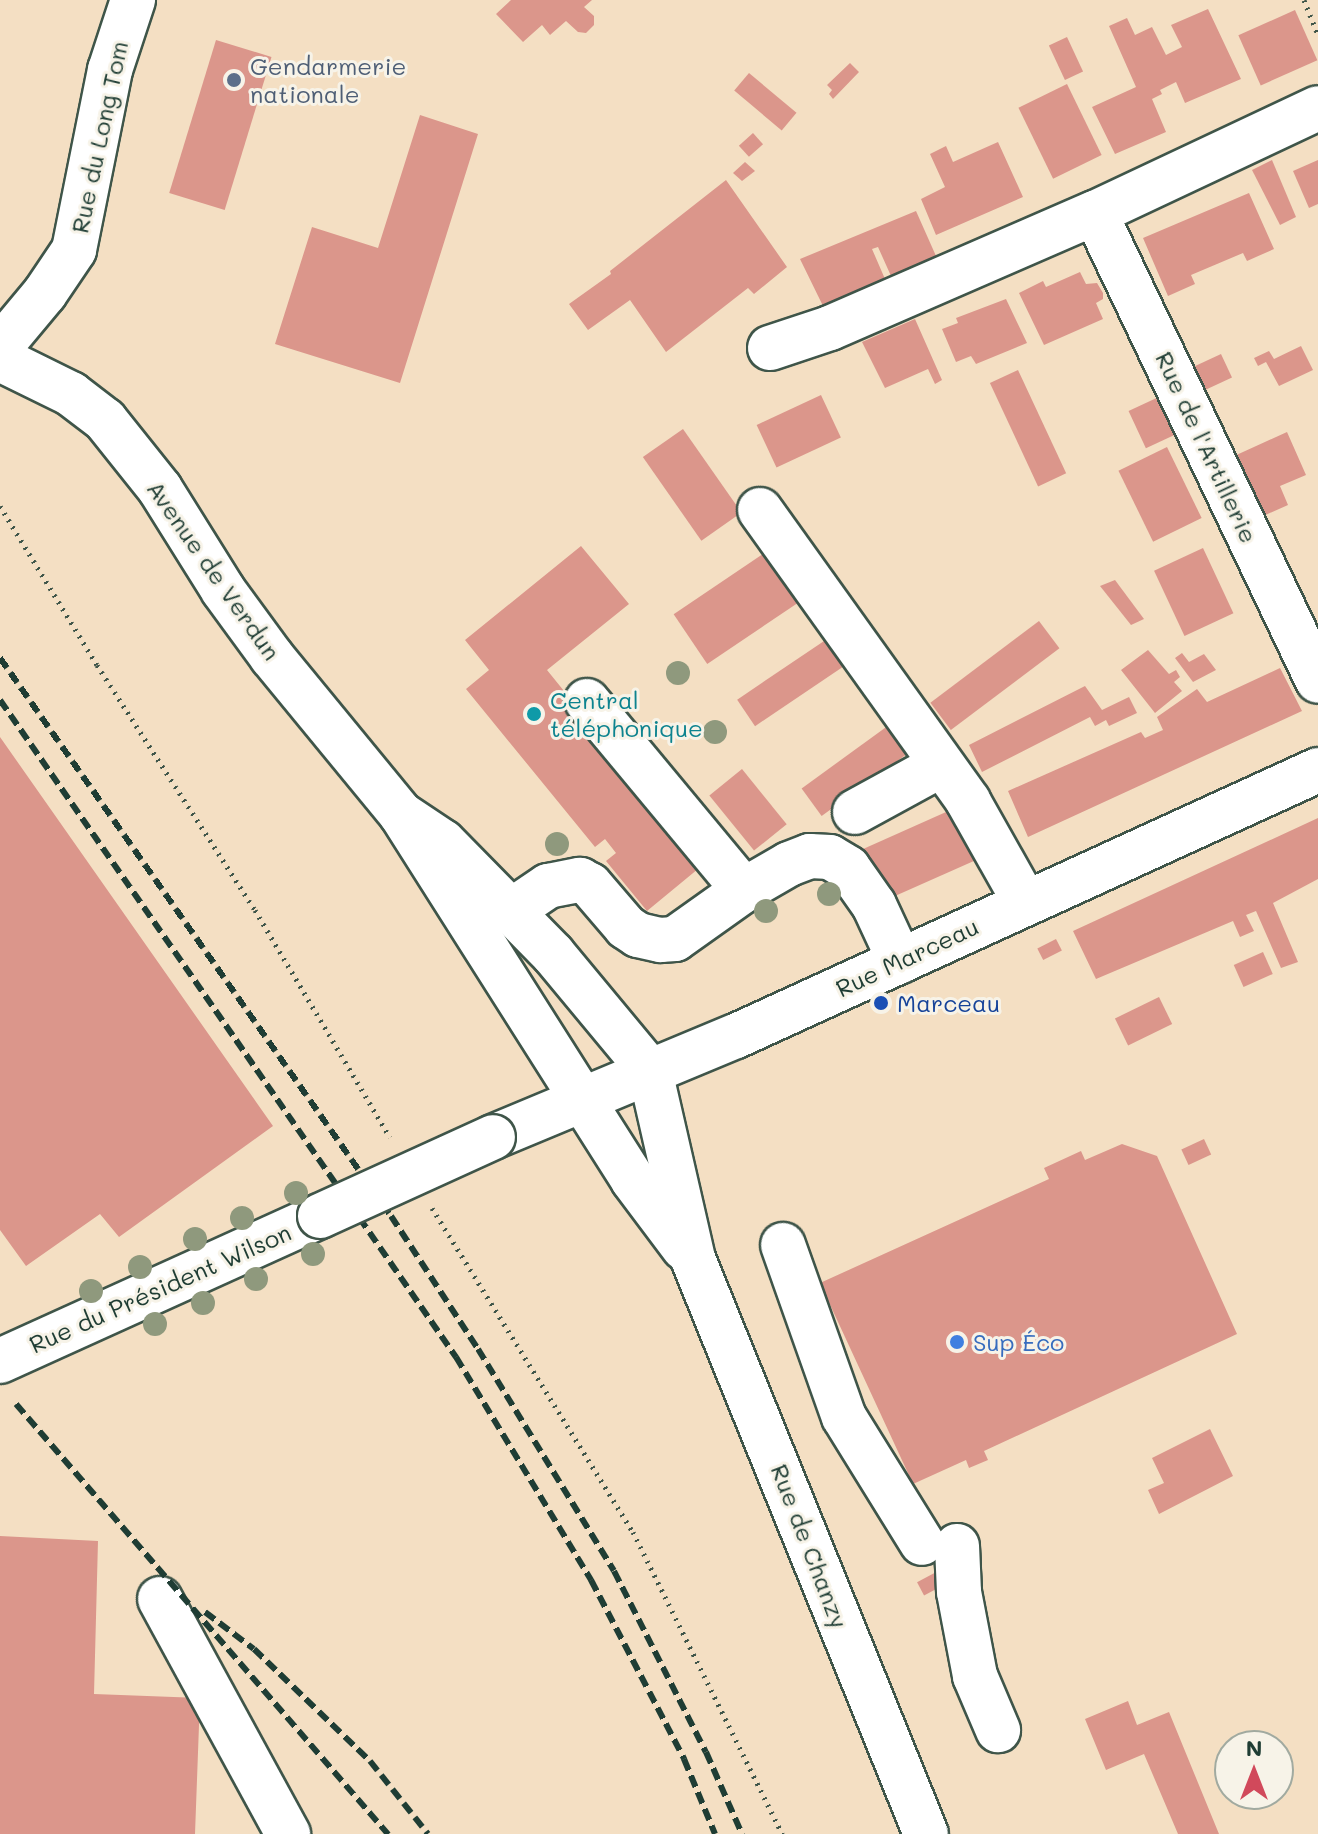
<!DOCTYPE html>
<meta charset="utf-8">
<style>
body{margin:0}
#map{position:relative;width:1318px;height:1834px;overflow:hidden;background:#f4dfc3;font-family:Mali,sans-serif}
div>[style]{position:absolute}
.building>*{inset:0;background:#db968b;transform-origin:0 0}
.path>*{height:5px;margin-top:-2.5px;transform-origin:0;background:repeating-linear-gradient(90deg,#3f5549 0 2px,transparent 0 8px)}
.roads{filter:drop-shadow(2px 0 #3f5549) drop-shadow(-2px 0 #3f5549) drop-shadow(0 2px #3f5549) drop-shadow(0 -2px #3f5549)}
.minor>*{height:44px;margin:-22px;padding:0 22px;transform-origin:22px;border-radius:22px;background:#fff}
.major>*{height:44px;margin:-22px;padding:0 22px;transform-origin:22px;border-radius:22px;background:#fff}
.rail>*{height:6px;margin-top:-3px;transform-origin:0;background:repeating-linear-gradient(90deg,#1f3d34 0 12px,transparent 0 18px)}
.bridges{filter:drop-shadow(2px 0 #3f5549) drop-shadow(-2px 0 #3f5549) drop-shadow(0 2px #3f5549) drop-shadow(0 -2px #3f5549)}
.major-bridge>*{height:44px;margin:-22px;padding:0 22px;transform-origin:22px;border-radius:22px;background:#fff}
.trees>*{width:24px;height:24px;margin:-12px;border-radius:50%;background:#8f997d}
.dots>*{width:22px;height:22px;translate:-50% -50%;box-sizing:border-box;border:4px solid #f7f3e8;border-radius:50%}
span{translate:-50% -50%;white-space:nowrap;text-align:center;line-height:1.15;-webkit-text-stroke:6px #f7f3e8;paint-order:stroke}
.service-label{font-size:24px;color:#4e5e75}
.left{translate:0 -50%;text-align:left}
.street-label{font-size:24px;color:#1f3d34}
.culture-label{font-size:24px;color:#0d838f}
.transit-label{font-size:24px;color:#164399}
.shop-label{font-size:24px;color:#366cbe}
.north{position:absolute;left:1214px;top:1730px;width:80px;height:80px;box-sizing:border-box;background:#f7f3e8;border:2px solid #a1aaa0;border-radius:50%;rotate:0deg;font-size:22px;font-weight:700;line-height:32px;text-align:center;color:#1f3d34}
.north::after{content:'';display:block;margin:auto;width:28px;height:36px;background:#d1495b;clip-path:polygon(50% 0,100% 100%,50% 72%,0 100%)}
</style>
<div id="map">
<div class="building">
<i style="clip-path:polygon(511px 0,592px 0,584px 7px,594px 16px,594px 25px,586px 33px,578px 32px,566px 21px,550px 35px,542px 25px,523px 42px,496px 14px)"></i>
<i style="clip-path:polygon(1208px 9px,1241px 79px,1185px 103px,1176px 82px,1160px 90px,1162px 94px,1152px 99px,1166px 132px,1115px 154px,1092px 107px,1136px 87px,1109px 26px,1127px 18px,1135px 35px,1152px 27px,1166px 55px,1182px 47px,1171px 25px)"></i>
<i style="left:1295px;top:10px;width:55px;height:62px;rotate:66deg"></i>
<i style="left:1067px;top:37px;width:38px;height:20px;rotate:65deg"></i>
<i style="left:216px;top:40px;width:58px;height:160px;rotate:17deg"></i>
<i style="clip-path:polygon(850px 63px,859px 72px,833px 99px,829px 94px,832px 90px,827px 85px)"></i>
<i style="left:749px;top:73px;width:62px;height:23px;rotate:40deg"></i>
<i style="left:1067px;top:84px;width:79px;height:54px;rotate:64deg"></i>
<i style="clip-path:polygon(420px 115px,478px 134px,400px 383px,275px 344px,312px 227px,378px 248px)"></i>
<i style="left:753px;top:133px;width:15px;height:19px;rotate:48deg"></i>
<i style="clip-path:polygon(998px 142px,1023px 197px,936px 235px,921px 199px,945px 187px,930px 154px,946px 146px,953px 162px)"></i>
<i style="clip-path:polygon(1272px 160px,1296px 217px,1280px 225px,1252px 170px)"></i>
<i style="clip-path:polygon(1318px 160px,1318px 204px,1309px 208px,1293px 171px)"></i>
<i style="clip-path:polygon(745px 162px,755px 171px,742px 181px,733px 173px)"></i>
<i style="clip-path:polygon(726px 180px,787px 267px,754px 294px,748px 288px,666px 352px,630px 300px,588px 330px,569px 304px,611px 274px,610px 271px)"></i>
<i style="clip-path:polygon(1249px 193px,1274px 249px,1247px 261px,1243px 253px,1191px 275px,1195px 284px,1168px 296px,1143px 238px)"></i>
<i style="clip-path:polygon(916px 211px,936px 256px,891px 276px,878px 247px,872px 249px,885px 279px,823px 306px,800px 259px)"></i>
<i style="clip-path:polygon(1080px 272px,1086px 284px,1097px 283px,1103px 293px,1103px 299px,1096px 303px,1103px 319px,1044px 345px,1019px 293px,1043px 281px,1046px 287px)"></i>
<i style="clip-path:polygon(1006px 299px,1027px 343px,976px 364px,971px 356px,956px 362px,942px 329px,958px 323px,956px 318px)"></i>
<i style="clip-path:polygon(915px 319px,942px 380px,935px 384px,928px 369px,885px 388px,862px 342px)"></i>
<i style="clip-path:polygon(1301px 346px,1313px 370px,1279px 386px,1266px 362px,1258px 366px,1254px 358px,1269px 351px,1274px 359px)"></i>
<i style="left:1221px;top:354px;width:26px;height:35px;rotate:65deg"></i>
<i style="left:1018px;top:370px;width:114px;height:31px;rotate:65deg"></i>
<i style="left:821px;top:395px;width:47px;height:71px;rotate:65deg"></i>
<i style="left:1163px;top:395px;width:41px;height:38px;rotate:65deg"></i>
<i style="left:683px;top:429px;width:102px;height:49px;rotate:55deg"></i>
<i style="clip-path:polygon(1287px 432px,1306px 475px,1280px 486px,1288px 505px,1261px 517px,1232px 457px)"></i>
<i style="left:1167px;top:447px;width:79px;height:54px;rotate:64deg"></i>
<i style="clip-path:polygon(581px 546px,629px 604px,547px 670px,704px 864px,647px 911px,606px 861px,616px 853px,605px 839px,595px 847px,466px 689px,489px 670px,465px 640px)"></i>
<i style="left:1203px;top:548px;width:72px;height:54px;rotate:65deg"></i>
<i style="left:769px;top:550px;width:60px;height:115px;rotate:56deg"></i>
<i style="clip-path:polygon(1115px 580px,1144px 619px,1131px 625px,1100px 586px)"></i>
<i style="left:1039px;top:621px;width:34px;height:136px;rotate:53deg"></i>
<i style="left:830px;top:637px;width:32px;height:112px;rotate:56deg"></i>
<i style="clip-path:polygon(1148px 650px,1169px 674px,1176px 670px,1180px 677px,1174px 682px,1182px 691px,1155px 713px,1121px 670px)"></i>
<i style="clip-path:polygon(1182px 653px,1189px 662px,1204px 654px,1216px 670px,1193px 682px,1175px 658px)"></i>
<i style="clip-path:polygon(1280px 668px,1302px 711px,1028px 837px,1008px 791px,1141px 732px,1145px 738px,1163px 730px,1157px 717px,1197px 689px,1207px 702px)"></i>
<i style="clip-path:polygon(1085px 686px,1102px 710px,1129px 697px,1137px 713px,1109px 726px,1106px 720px,1095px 726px,1090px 717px,982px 772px,969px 745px)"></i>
<i style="left:889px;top:725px;width:34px;height:108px;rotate:54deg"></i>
<i style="clip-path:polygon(0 737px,273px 1126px,119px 1237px,100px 1214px,26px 1266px,0 1230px)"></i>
<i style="left:742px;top:769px;width:71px;height:42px;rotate:51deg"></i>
<i style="left:955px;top:808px;width:56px;height:111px;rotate:66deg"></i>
<i style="clip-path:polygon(1318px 818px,1318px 879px,1273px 903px,1298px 962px,1281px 968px,1256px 911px,1246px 915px,1254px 931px,1240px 937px,1233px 921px,1096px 979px,1073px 931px)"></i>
<i style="left:1056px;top:939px;width:13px;height:21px;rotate:63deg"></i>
<i style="left:1263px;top:952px;width:24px;height:32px;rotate:66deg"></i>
<i style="left:1159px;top:997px;width:30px;height:49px;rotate:64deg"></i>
<i style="left:1204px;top:1139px;width:17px;height:25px;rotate:65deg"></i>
<i style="clip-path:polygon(1122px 1144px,1157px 1156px,1237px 1334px,984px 1451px,988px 1460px,969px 1468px,966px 1460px,913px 1484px,820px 1283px,1049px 1179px,1044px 1168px,1081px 1151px,1085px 1160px)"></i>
<i style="clip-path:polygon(1210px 1429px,1233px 1476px,1159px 1514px,1148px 1490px,1164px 1483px,1152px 1458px)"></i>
<i style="clip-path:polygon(0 1536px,98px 1541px,94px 1694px,200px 1698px,195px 1834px,0 1834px)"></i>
<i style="left:940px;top:1570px;width:15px;height:26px;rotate:62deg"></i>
<i style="clip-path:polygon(1128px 1701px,1137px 1725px,1169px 1712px,1219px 1834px,1178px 1834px,1144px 1754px,1106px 1770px,1085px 1719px)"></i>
</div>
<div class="path">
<i style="left:1304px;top:0;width:37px;rotate:68deg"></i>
<i style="left:0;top:506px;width:186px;rotate:58.6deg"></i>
<i style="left:97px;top:665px;width:292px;rotate:57.2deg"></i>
<i style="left:255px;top:910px;width:264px;rotate:59.3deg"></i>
<i style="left:432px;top:1208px;width:381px;rotate:58.2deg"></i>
<i style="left:633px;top:1532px;width:337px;rotate:63.7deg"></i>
</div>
<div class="roads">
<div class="minor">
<i style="left:1095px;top:213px;width:518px;rotate:64.52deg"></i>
<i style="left:0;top:347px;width:70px;rotate:-50.2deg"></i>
<i style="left:45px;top:293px;width:52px;rotate:-56deg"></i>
<i style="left:74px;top:250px;width:184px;rotate:-78.7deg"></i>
<i style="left:110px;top:70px;width:74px;rotate:-71.8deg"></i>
<i style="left:770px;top:348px;width:63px;rotate:-18.4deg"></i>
<i style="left:830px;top:328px;width:289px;rotate:-23.5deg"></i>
<i style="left:1095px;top:213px;width:246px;rotate:-25.2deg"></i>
<i style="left:760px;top:510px;width:358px;rotate:54.4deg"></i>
<i style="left:968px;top:801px;width:116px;rotate:60.6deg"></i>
<i style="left:587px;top:701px;width:246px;rotate:50.3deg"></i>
<i style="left:855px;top:812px;width:98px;rotate:-28.7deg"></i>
<i style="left:511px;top:911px;width:45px;rotate:-34deg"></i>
<i style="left:548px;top:886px;width:33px;rotate:-11deg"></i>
<i style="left:580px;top:880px;width:11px;rotate:27deg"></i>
<i style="left:590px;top:885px;width:55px;rotate:49.4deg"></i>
<i style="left:626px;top:927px;width:14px;rotate:34deg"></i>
<i style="left:638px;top:935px;width:23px;rotate:13deg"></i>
<i style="left:660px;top:940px;width:15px;rotate:-4deg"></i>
<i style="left:675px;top:939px;width:85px;rotate:-35.4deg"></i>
<i style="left:744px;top:890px;width:52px;rotate:-30deg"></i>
<i style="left:789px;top:864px;width:22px;rotate:-21deg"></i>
<i style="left:810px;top:856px;width:20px;rotate:3deg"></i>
<i style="left:830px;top:857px;width:21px;rotate:31deg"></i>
<i style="left:848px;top:868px;width:45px;rotate:54.9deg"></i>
<i style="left:874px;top:905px;width:62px;rotate:65.1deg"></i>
<i style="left:783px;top:1245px;width:182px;rotate:70.5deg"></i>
<i style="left:844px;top:1417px;width:148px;rotate:58.2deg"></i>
<i style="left:957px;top:1546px;width:46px;rotate:87.5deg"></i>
<i style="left:959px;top:1592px;width:86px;rotate:79.2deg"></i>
<i style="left:975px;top:1676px;width:59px;rotate:66.9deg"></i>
<i style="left:160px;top:1599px;width:268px;rotate:61.4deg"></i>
</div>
<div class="major">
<i style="left:0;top:359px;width:79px;rotate:26.2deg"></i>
<i style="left:71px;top:394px;width:43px;rotate:37.4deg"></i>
<i style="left:105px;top:420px;width:88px;rotate:51.4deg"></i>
<i style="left:160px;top:489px;width:119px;rotate:58deg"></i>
<i style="left:223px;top:590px;width:83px;rotate:53.8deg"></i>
<i style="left:272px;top:657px;width:203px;rotate:50.6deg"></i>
<i style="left:401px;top:814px;width:433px;rotate:57.6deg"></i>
<i style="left:633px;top:1180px;width:85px;rotate:53.1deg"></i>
<i style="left:401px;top:814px;width:50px;rotate:33.7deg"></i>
<i style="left:443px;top:842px;width:157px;rotate:45.5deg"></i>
<i style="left:553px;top:954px;width:152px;rotate:50.3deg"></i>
<i style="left:650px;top:1071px;width:193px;rotate:77.1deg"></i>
<i style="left:693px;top:1259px;width:620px;rotate:67.94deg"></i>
<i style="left:493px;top:1137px;width:263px;rotate:-22.6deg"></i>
<i style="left:736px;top:1036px;width:640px;rotate:-24.56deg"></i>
<i style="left:0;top:1361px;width:351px;rotate:-24.4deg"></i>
</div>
</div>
<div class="rail">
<i style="left:0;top:658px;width:681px;rotate:54.98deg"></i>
<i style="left:391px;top:1216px;width:159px;rotate:56.8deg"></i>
<i style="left:478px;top:1349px;width:260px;rotate:58.5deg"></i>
<i style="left:614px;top:1571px;width:203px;rotate:63.1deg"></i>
<i style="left:706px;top:1752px;width:90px;rotate:66.3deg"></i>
<i style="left:0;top:700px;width:800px;rotate:55.24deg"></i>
<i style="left:456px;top:1357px;width:261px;rotate:58.8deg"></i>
<i style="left:591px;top:1580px;width:202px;rotate:62.5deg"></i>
<i style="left:684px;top:1759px;width:81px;rotate:67.5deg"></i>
<i style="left:16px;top:1404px;width:569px;rotate:49.14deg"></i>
<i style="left:205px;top:1612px;width:61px;rotate:37.1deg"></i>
<i style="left:254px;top:1649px;width:161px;rotate:44deg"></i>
<i style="left:370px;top:1761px;width:93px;rotate:51.5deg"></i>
</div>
<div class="bridges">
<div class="major-bridge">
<i style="left:320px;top:1216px;width:190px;rotate:-24.5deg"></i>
</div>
</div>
<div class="trees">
<i style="left:678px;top:673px"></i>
<i style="left:715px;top:732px"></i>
<i style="left:557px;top:844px"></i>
<i style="left:829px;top:894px"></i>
<i style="left:766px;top:911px"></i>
<i style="left:296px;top:1193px"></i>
<i style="left:242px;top:1218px"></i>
<i style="left:195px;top:1239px"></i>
<i style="left:313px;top:1254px"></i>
<i style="left:140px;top:1267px"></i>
<i style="left:256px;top:1279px"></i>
<i style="left:91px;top:1291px"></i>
<i style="left:203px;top:1303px"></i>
<i style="left:155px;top:1324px"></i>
</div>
<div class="dots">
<i style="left:234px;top:80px;background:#5c6f8a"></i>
<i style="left:534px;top:714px;background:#0f9aa8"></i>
<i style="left:881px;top:1003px;background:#1a4fb4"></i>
<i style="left:957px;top:1342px;background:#3f7fe0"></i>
</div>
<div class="service-label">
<span class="left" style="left:250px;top:80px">Gendarmerie<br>nationale</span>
</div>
<div class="street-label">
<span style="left:99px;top:137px;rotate:-78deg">Rue du Long Tom</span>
<span style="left:1207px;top:447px;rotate:65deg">Rue de l'Artillerie</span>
<span style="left:214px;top:570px;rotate:55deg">Avenue de Verdun</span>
<span style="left:907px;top:957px;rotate:-25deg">Rue Marceau</span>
<span style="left:160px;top:1288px;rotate:-24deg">Rue du Président Wilson</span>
<span style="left:810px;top:1546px;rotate:69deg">Rue de Chanzy</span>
</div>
<div class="culture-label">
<span class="left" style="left:550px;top:714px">Central<br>téléphonique</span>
</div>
<div class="transit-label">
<span class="left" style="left:897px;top:1003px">Marceau</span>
</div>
<div class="shop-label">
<span class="left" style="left:973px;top:1342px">Sup Éco</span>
</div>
<div class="north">N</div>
</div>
